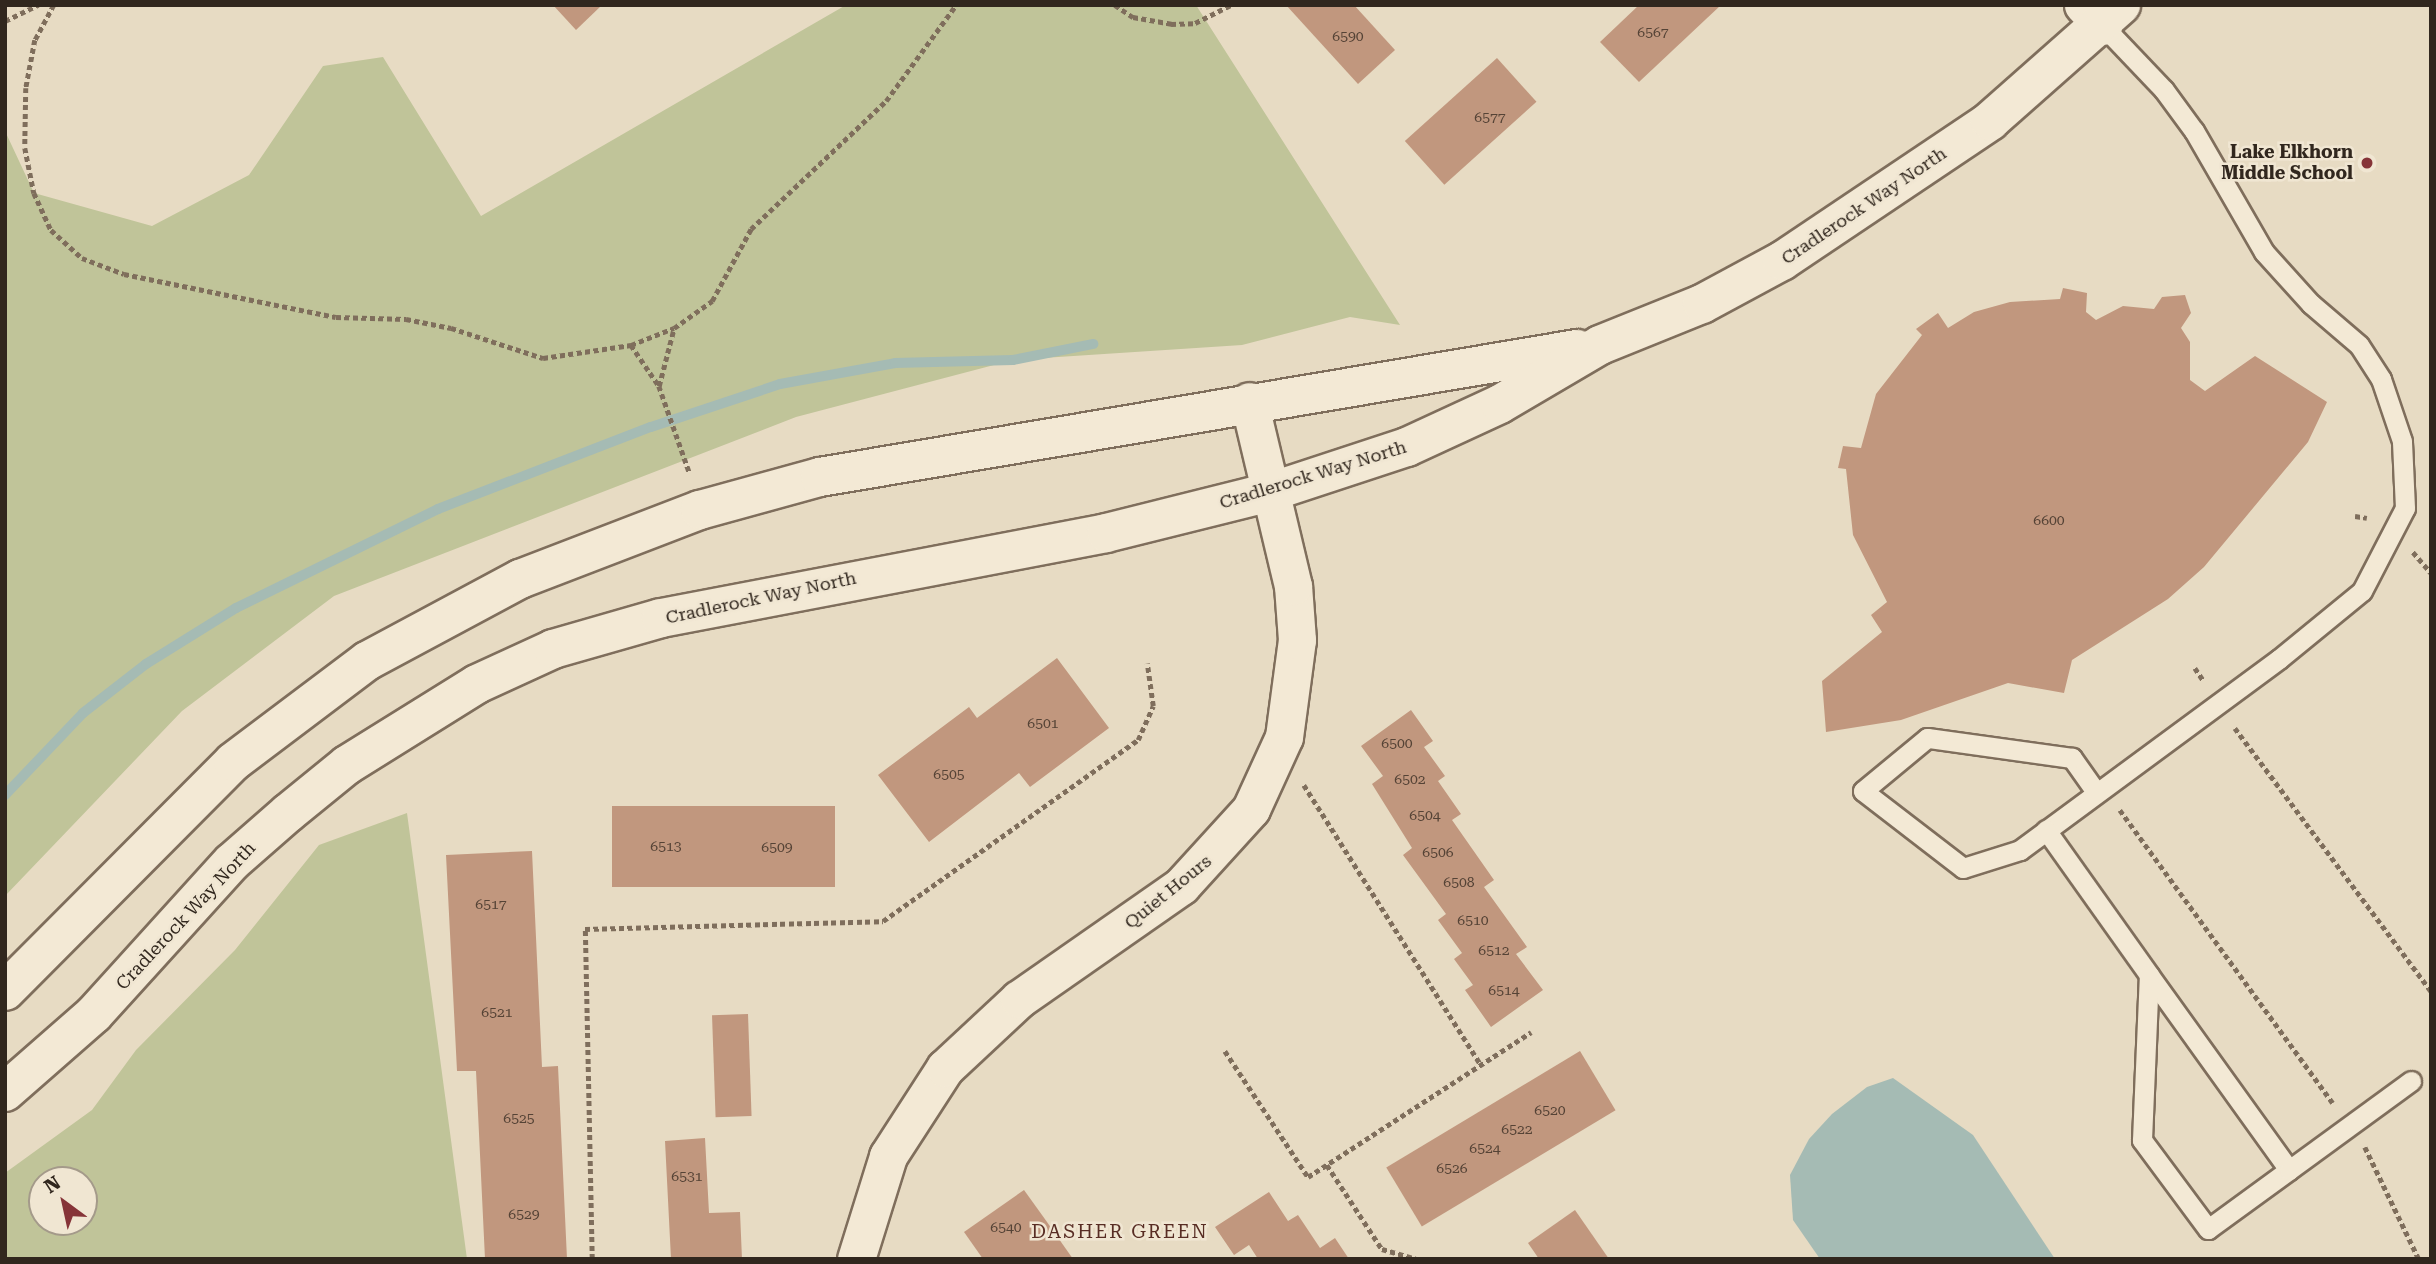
<!DOCTYPE html>
<style>
body{margin:0}
#map{position:relative;width:2436px;height:1264px;overflow:hidden;background:#e7dbc3;font-family:"Roboto Serif",serif}
div>[style]{position:absolute}
.green>*{inset:0;background:#c0c499}
.water>*{inset:0;background:#a5bbb4}
.stream>*{height:10px;margin:-5px;padding:0 5px;transform-origin:5px;border-radius:5px;background:#a5bbb4}
.building>*{inset:0;background:#c1977e;transform-origin:0 0}
.path>*{height:4.5px;margin-top:-2.25px;transform-origin:0;background:repeating-linear-gradient(90deg,#7f6e5c 0 5px,transparent 0 8.5px)}
.roads{filter:drop-shadow(2px 0 #7f6e5c) drop-shadow(-2px 0 #7f6e5c) drop-shadow(0 2px #7f6e5c) drop-shadow(0 -2px #7f6e5c)}
.service>*{height:19px;margin:-9.5px;padding:0 9.5px;transform-origin:9.5px;border-radius:9.5px;background:#f3e9d5}
.minor>*{height:37px;margin:-18.5px;padding:0 18.5px;transform-origin:18.5px;border-radius:18.5px;background:#f3e9d5}
.tertiary>*{height:38px;margin:-19px;padding:0 19px;transform-origin:19px;border-radius:19px;background:#f3e9d5}
.dots>*{width:19px;height:19px;translate:-50% -50%;box-sizing:border-box;border:4px solid #f0e6d2;border-radius:50%}
span{translate:-50% -50%;white-space:nowrap;text-align:center;line-height:1.15;-webkit-text-stroke:5px #f0e6d2;paint-order:stroke}
.number-label{font-size:14px;color:#554336}
.number-label span{-webkit-text-stroke-width:0}
.poi-label{font-size:18px;color:#31271e;font-weight:700}
.right{translate:-100% -50%;text-align:right}
.street-label{font-size:18px;color:#31271e}
.neighbourhood-label{font-size:19px;color:#582d24;letter-spacing:2px}
.frame{position:absolute;inset:0;border:7px solid #31271e;pointer-events:none}
.north{position:absolute;left:28px;top:1166px;width:70px;height:70px;box-sizing:border-box;background:#f0e6d2;border:2px solid #a49a8a;border-radius:50%;rotate:327deg;font-size:19px;font-weight:700;line-height:28px;text-align:center;color:#31271e}
.north::after{content:'';display:block;margin:auto;width:24px;height:32px;background:#863438;clip-path:polygon(50% 0,100% 100%,50% 72%,0 100%)}
</style>
<div id="map">
<div class="green">
<i style="clip-path:polygon(846px 5px,1196px 5px,1400px 325px,1350px 317px,1242px 345px,1013px 360px,796px 417px,334px 596px,182px 711px,5px 896px,5px 131px,34px 193px,152px 226px,249px 175px,323px 66px,383px 57px,481px 216px)"></i>
<i style="clip-path:polygon(evenodd,407px 813px,467px 1259px,5px 1259px,5px 1173px,92px 1110px,136px 1050px,235px 950px,319px 845px,407px 813px,42px 1180px,84px 1180px,84px 1222px,42px 1222px,42px 1180px)"></i>
</div>
<div class="water">
<i style="clip-path:polygon(1893px 1078px,1973px 1135px,2055px 1259px,1820px 1259px,1793px 1220px,1790px 1175px,1809px 1139px,1832px 1114px,1867px 1087px)"></i>
</div>
<div class="stream">
<i style="left:5px;top:795px;width:113px;rotate:-46.4deg"></i>
<i style="left:83px;top:713px;width:80px;rotate:-37.9deg"></i>
<i style="left:146px;top:664px;width:106px;rotate:-31.9deg"></i>
<i style="left:236px;top:608px;width:225px;rotate:-26.1deg"></i>
<i style="left:438px;top:509px;width:228px;rotate:-21.1deg"></i>
<i style="left:651px;top:427px;width:136px;rotate:-18.4deg"></i>
<i style="left:780px;top:384px;width:117px;rotate:-10.3deg"></i>
<i style="left:895px;top:363px;width:118px;rotate:-1.5deg"></i>
<i style="left:1013px;top:360px;width:82px;rotate:-11.3deg"></i>
</div>
<div class="building">
<i style="clip-path:polygon(553px 5px,602px 5px,576px 30px)"></i>
<i style="clip-path:polygon(1286px 5px,1354px 5px,1395px 50px,1358px 84px)"></i>
<i style="clip-path:polygon(1639px 5px,1721px 5px,1639px 82px,1600px 42px)"></i>
<i style="left:1497px;top:58px;width:59px;height:124px;rotate:48deg"></i>
<i style="clip-path:polygon(2063px 288px,2087px 293px,2086px 312px,2096px 320px,2123px 306px,2154px 309px,2162px 297px,2185px 295px,2191px 313px,2181px 328px,2190px 342px,2190px 380px,2205px 391px,2255px 356px,2327px 402px,2308px 442px,2204px 567px,2168px 599px,2072px 660px,2064px 693px,2008px 683px,1901px 720px,1826px 732px,1822px 681px,1882px 632px,1871px 615px,1887px 602px,1853px 535px,1846px 469px,1838px 468px,1843px 446px,1861px 448px,1876px 394px,1922px 335px,1916px 329px,1938px 313px,1948px 328px,1974px 312px,2010px 302px,2060px 299px)"></i>
<i style="clip-path:polygon(1057px 658px,1109px 728px,1030px 787px,1019px 773px,929px 842px,878px 775px,969px 707px,977px 718px)"></i>
<i style="clip-path:polygon(1411px 710px,1433px 741px,1424px 747px,1445px 776px,1438px 781px,1461px 814px,1452px 820px,1494px 880px,1484px 887px,1527px 947px,1516px 954px,1543px 990px,1491px 1027px,1465px 990px,1473px 985px,1454px 959px,1462px 953px,1438px 920px,1446px 914px,1403px 855px,1412px 848px,1372px 784px,1383px 776px,1361px 746px)"></i>
<i style="left:612px;top:806px;width:223px;height:81px"></i>
<i style="clip-path:polygon(532px 851px,542px 1067px,558px 1066px,567px 1259px,485px 1259px,476px 1071px,457px 1071px,446px 855px)"></i>
<i style="left:748px;top:1014px;width:102px;height:36px;rotate:88deg"></i>
<i style="left:1580px;top:1051px;width:69px;height:226px;rotate:59deg"></i>
<i style="clip-path:polygon(705px 1138px,709px 1213px,740px 1212px,742px 1259px,671px 1259px,665px 1141px)"></i>
<i style="clip-path:polygon(1024px 1190px,1047px 1222px,1073px 1259px,983px 1259px,964px 1232px)"></i>
<i style="clip-path:polygon(1269px 1192px,1288px 1221px,1298px 1215px,1320px 1248px,1335px 1238px,1349px 1259px,1258px 1259px,1249px 1245px,1234px 1255px,1215px 1227px)"></i>
<i style="clip-path:polygon(1575px 1210px,1609px 1259px,1539px 1259px,1528px 1243px)"></i>
</div>
<div class="path">
<i style="left:54px;top:5px;width:40px;rotate:118deg"></i>
<i style="left:35px;top:40px;width:49px;rotate:100.6deg"></i>
<i style="left:26px;top:88px;width:60px;rotate:91deg"></i>
<i style="left:25px;top:148px;width:46px;rotate:78.7deg"></i>
<i style="left:34px;top:193px;width:41px;rotate:65.3deg"></i>
<i style="left:51px;top:230px;width:42px;rotate:42.1deg"></i>
<i style="left:82px;top:258px;width:45px;rotate:20.9deg"></i>
<i style="left:124px;top:274px;width:216px;rotate:11.5deg"></i>
<i style="left:336px;top:317px;width:70px;rotate:1.6deg"></i>
<i style="left:406px;top:319px;width:46px;rotate:11.3deg"></i>
<i style="left:451px;top:328px;width:97px;rotate:18.1deg"></i>
<i style="left:543px;top:358px;width:89px;rotate:-8.4deg"></i>
<i style="left:631px;top:345px;width:46px;rotate:-21.6deg"></i>
<i style="left:674px;top:328px;width:47px;rotate:-35.4deg"></i>
<i style="left:712px;top:301px;width:82px;rotate:-61.6deg"></i>
<i style="left:751px;top:229px;width:186px;rotate:-43.5deg"></i>
<i style="left:886px;top:101px;width:119px;rotate:-53.9deg"></i>
<i style="left:1115px;top:5px;width:22px;rotate:34deg"></i>
<i style="left:1133px;top:17px;width:39px;rotate:10deg"></i>
<i style="left:1171px;top:24px;width:24px;rotate:-2deg"></i>
<i style="left:1195px;top:23px;width:40px;rotate:-26.6deg"></i>
<i style="left:5px;top:21px;width:37px;rotate:-26deg"></i>
<i style="left:631px;top:345px;width:50px;rotate:55.7deg"></i>
<i style="left:659px;top:386px;width:93px;rotate:70.6deg"></i>
<i style="left:659px;top:386px;width:60px;rotate:-75.5deg"></i>
<i style="left:2355px;top:516px;width:12px;rotate:9deg"></i>
<i style="left:2413px;top:552px;width:28px;rotate:49deg"></i>
<i style="left:2195px;top:668px;width:14px;rotate:56deg"></i>
<i style="left:2235px;top:728px;width:328px;rotate:53.3deg"></i>
<i style="left:1304px;top:785px;width:331px;rotate:57.7deg"></i>
<i style="left:2120px;top:810px;width:362px;rotate:54deg"></i>
<i style="left:1225px;top:1051px;width:151px;rotate:56.6deg"></i>
<i style="left:1308px;top:1177px;width:266px;rotate:-33deg"></i>
<i style="left:2365px;top:1147px;width:124px;rotate:64.3deg"></i>
<i style="left:1327px;top:1165px;width:100px;rotate:56.8deg"></i>
<i style="left:1382px;top:1249px;width:35px;rotate:16deg"></i>
<i style="left:592px;top:1259px;width:330px;rotate:-91.2deg"></i>
<i style="left:585px;top:929px;width:298px;rotate:-1.5deg"></i>
<i style="left:883px;top:921px;width:313px;rotate:-35.4deg"></i>
<i style="left:1138px;top:740px;width:37px;rotate:-66deg"></i>
<i style="left:1153px;top:706px;width:43px;rotate:-97.9deg"></i>
</div>
<div class="roads">
<div class="service">
<i style="left:2096px;top:792px;width:42px;rotate:-125.2deg"></i>
<i style="left:2072px;top:758px;width:146px;rotate:-172.1deg"></i>
<i style="left:1927px;top:738px;width:83px;rotate:140.4deg"></i>
<i style="left:1863px;top:791px;width:126px;rotate:37.6deg"></i>
<i style="left:1963px;top:868px;width:60px;rotate:-17.5deg"></i>
<i style="left:2020px;top:850px;width:322px;rotate:-36.4deg"></i>
<i style="left:2279px;top:659px;width:107px;rotate:-39.3deg"></i>
<i style="left:2362px;top:591px;width:93px;rotate:-62.6deg"></i>
<i style="left:2405px;top:508px;width:67px;rotate:-92.6deg"></i>
<i style="left:2402px;top:441px;width:65px;rotate:-108.7deg"></i>
<i style="left:2381px;top:379px;width:40px;rotate:-122.9deg"></i>
<i style="left:2359px;top:345px;width:63px;rotate:-139.5deg"></i>
<i style="left:2311px;top:304px;width:70px;rotate:-132.1deg"></i>
<i style="left:2264px;top:252px;width:140px;rotate:-120deg"></i>
<i style="left:2194px;top:131px;width:51px;rotate:-126.2deg"></i>
<i style="left:2164px;top:90px;width:88px;rotate:-133.6deg"></i>
<i style="left:2046px;top:830px;width:178px;rotate:54.6deg"></i>
<i style="left:2149px;top:975px;width:240px;rotate:54.3deg"></i>
<i style="left:2289px;top:1170px;width:100px;rotate:143.9deg"></i>
<i style="left:2208px;top:1229px;width:111px;rotate:-126.6deg"></i>
<i style="left:2142px;top:1140px;width:165px;rotate:-87.6deg"></i>
<i style="left:2289px;top:1170px;width:151px;rotate:-36.1deg"></i>
</div>
<div class="minor">
<i style="left:2083px;top:5px;width:29px;rotate:46deg"></i>
<i style="left:856px;top:1259px;width:108px;rotate:-72.7deg"></i>
<i style="left:888px;top:1156px;width:105px;rotate:-57.1deg"></i>
<i style="left:945px;top:1068px;width:101px;rotate:-43deg"></i>
<i style="left:1019px;top:999px;width:198px;rotate:-34.9deg"></i>
<i style="left:1181px;top:886px;width:104px;rotate:-47.7deg"></i>
<i style="left:1251px;top:809px;width:79px;rotate:-65.4deg"></i>
<i style="left:1284px;top:737px;width:98px;rotate:-82.4deg"></i>
<i style="left:1297px;top:640px;width:54px;rotate:-94.2deg"></i>
<i style="left:1293px;top:586px;width:190px;rotate:-103.4deg"></i>
</div>
<div class="tertiary">
<i style="left:5px;top:991px;width:323px;rotate:-45.1deg"></i>
<i style="left:233px;top:762px;width:168px;rotate:-37deg"></i>
<i style="left:367px;top:661px;width:174px;rotate:-28.2deg"></i>
<i style="left:520px;top:579px;width:193px;rotate:-21deg"></i>
<i style="left:700px;top:510px;width:124px;rotate:-15.4deg"></i>
<i style="left:820px;top:477px;width:768px;rotate:-9.6deg"></i>
<i style="left:5px;top:1092px;width:118px;rotate:-41.2deg"></i>
<i style="left:94px;top:1014px;width:205px;rotate:-47.8deg"></i>
<i style="left:232px;top:862px;width:74px;rotate:-41.2deg"></i>
<i style="left:288px;top:813px;width:76px;rotate:-39.1deg"></i>
<i style="left:347px;top:765px;width:153px;rotate:-31.9deg"></i>
<i style="left:477px;top:684px;width:84px;rotate:-24.7deg"></i>
<i style="left:553px;top:649px;width:112px;rotate:-16deg"></i>
<i style="left:661px;top:618px;width:453px;rotate:-10.8deg"></i>
<i style="left:1106px;top:533px;width:169px;rotate:-14deg"></i>
<i style="left:1270px;top:492px;width:144px;rotate:-18.2deg"></i>
<i style="left:1407px;top:447px;width:102px;rotate:-24.8deg"></i>
<i style="left:1500px;top:404px;width:116px;rotate:-30.5deg"></i>
<i style="left:1600px;top:345px;width:110px;rotate:-21.9deg"></i>
<i style="left:1702px;top:304px;width:91px;rotate:-28.3deg"></i>
<i style="left:1782px;top:261px;width:251px;rotate:-33.9deg"></i>
<i style="left:1990px;top:121px;width:175px;rotate:-41.5deg"></i>
</div>
</div>
<div class="dots">
<i style="left:2367px;top:163px;background:#863438"></i>
</div>
<div class="number-label">
<span style="left:1653px;top:32px">6567</span>
<span style="left:1348px;top:36px">6590</span>
<span style="left:1490px;top:117px">6577</span>
<span style="left:2049px;top:520px">6600</span>
<span style="left:1043px;top:723px">6501</span>
<span style="left:1397px;top:743px">6500</span>
<span style="left:949px;top:774px">6505</span>
<span style="left:1410px;top:779px">6502</span>
<span style="left:1425px;top:815px">6504</span>
<span style="left:666px;top:846px">6513</span>
<span style="left:777px;top:847px">6509</span>
<span style="left:1438px;top:852px">6506</span>
<span style="left:1459px;top:882px">6508</span>
<span style="left:491px;top:904px">6517</span>
<span style="left:1473px;top:920px">6510</span>
<span style="left:1494px;top:950px">6512</span>
<span style="left:1504px;top:990px">6514</span>
<span style="left:497px;top:1012px">6521</span>
<span style="left:1550px;top:1110px">6520</span>
<span style="left:519px;top:1118px">6525</span>
<span style="left:1517px;top:1129px">6522</span>
<span style="left:1485px;top:1148px">6524</span>
<span style="left:1452px;top:1168px">6526</span>
<span style="left:687px;top:1176px">6531</span>
<span style="left:524px;top:1214px">6529</span>
<span style="left:1006px;top:1227px">6540</span>
</div>
<div class="poi-label">
<span class="right" style="left:2353px;top:163px">Lake Elkhorn<br>Middle School</span>
</div>
<div class="street-label">
<span style="left:1864px;top:206px;rotate:-34deg">Cradlerock Way North</span>
<span style="left:1313px;top:475px;rotate:-17deg">Cradlerock Way North</span>
<span style="left:761px;top:598px;rotate:-12deg">Cradlerock Way North</span>
<span style="left:1168px;top:892px;rotate:-39deg">Quiet Hours</span>
<span style="left:186px;top:916px;rotate:-47deg">Cradlerock Way North</span>
</div>
<div class="neighbourhood-label">
<span style="left:1120px;top:1232px">DASHER GREEN</span>
</div>
<div class="frame"></div>
<div class="north">N</div>
</div>
